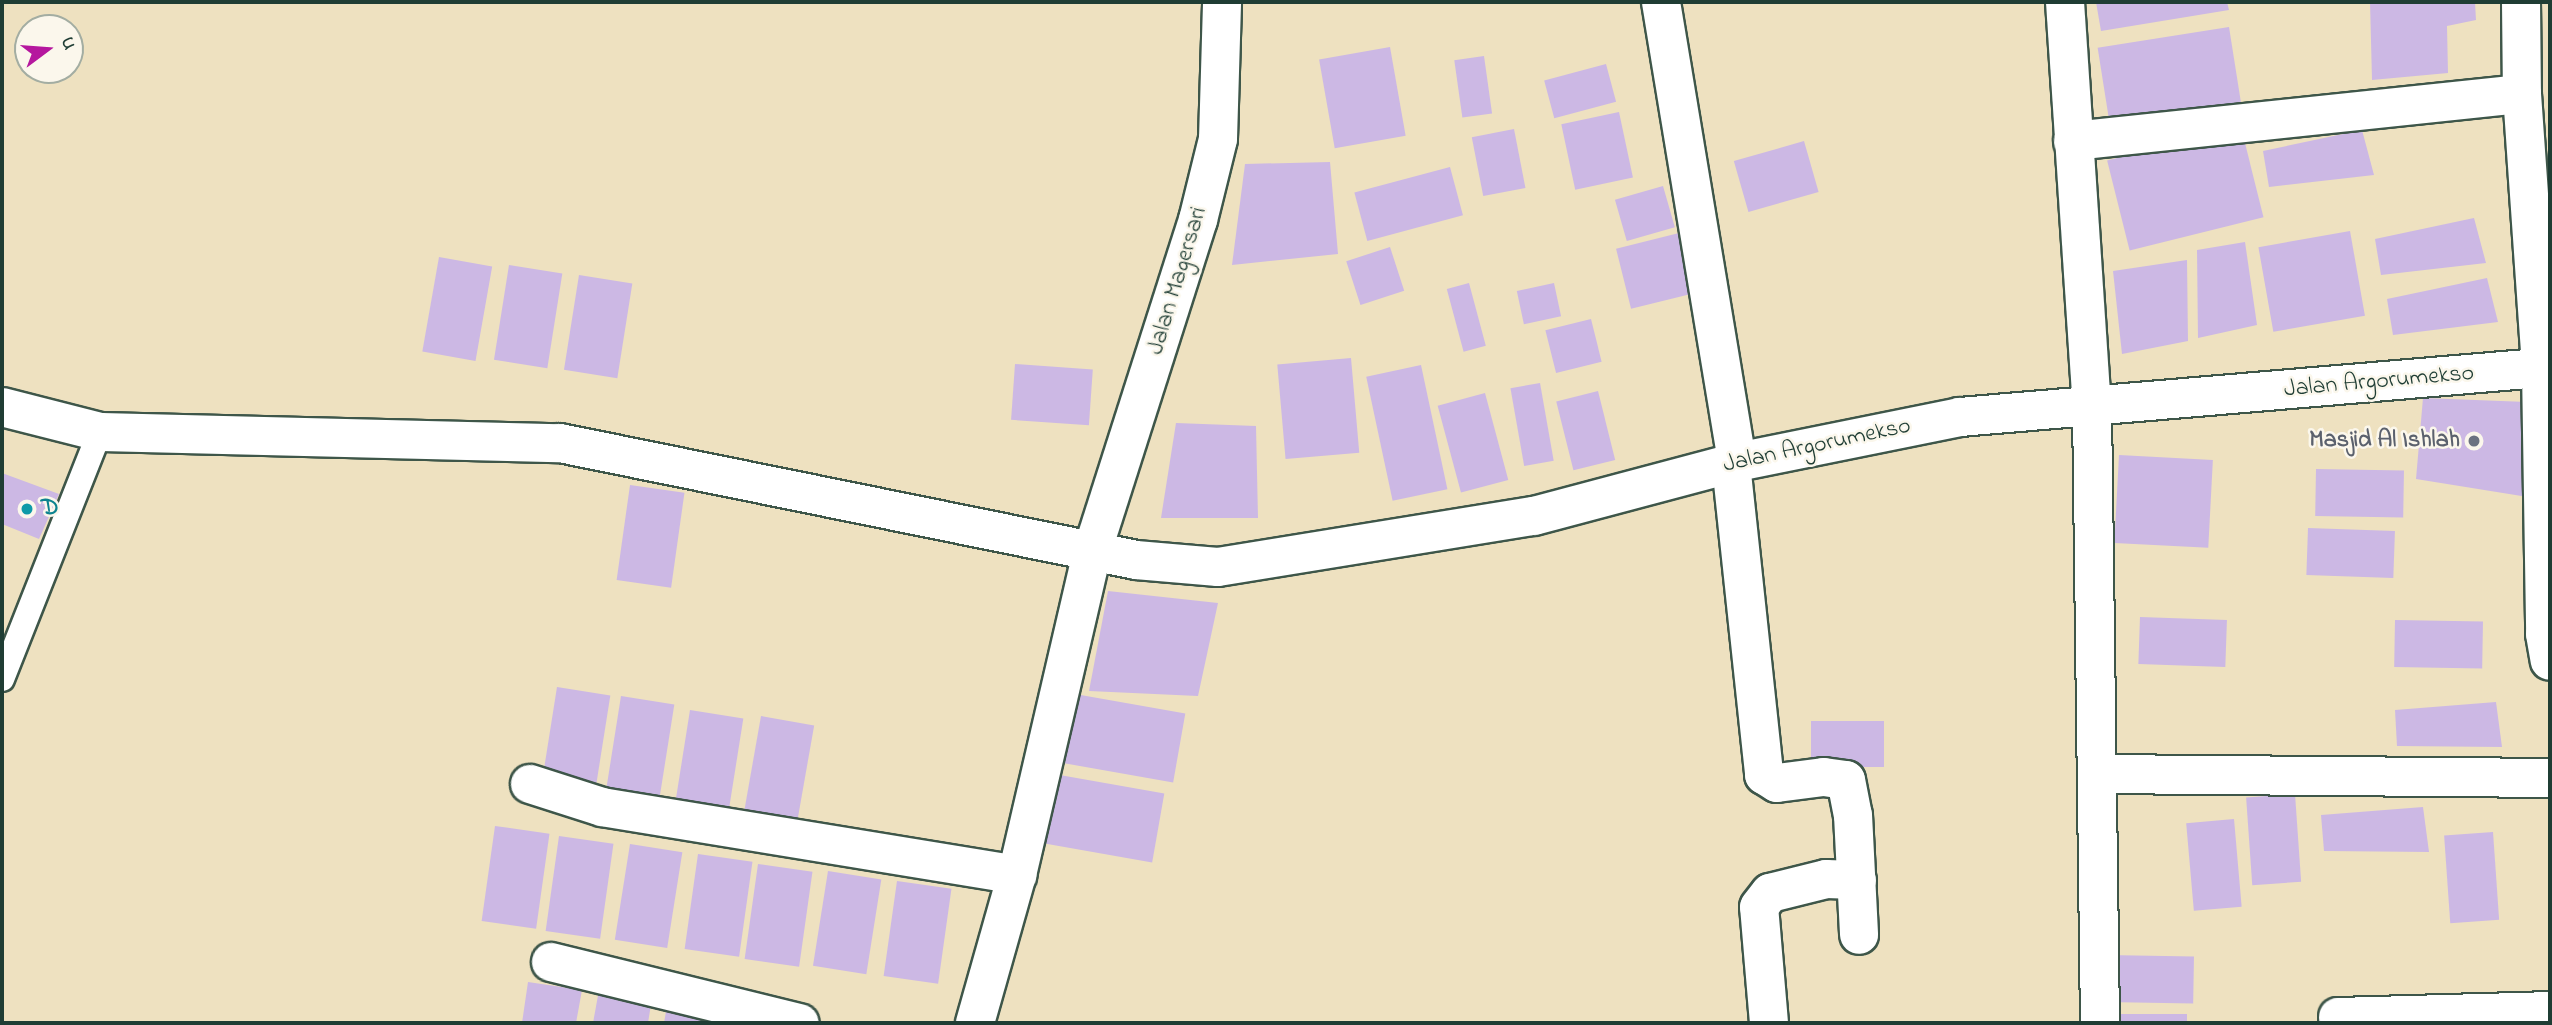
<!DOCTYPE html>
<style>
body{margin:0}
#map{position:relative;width:2552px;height:1025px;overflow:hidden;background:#eee1c0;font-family:"Indie Flower",sans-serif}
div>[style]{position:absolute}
.building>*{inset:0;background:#ccb8e4;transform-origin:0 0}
.roads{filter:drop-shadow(2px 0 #3e5649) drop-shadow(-2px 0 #3e5649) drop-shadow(0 2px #3e5649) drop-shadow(0 -2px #3e5649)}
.service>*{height:24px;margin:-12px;padding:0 12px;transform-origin:12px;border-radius:12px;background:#fff}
.minor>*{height:38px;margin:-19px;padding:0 19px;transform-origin:19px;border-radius:19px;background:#fff}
.dots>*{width:19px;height:19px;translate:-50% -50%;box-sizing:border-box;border:4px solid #fbf7ec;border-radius:50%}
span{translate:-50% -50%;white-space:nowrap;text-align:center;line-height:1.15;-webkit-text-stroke:5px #fbf7ec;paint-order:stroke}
.street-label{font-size:24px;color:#1f3d34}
.worship-label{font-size:24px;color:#5b616d;font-weight:700}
.right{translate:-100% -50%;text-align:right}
.culture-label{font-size:24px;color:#0d838f;font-weight:700}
.left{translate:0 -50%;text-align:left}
.frame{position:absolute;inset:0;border:4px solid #1f3d34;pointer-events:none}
.north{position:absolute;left:14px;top:14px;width:70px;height:70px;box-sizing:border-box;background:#fbf7ec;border:2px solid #a3ada2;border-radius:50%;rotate:74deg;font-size:19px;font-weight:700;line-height:28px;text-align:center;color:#1f3d34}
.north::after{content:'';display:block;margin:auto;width:24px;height:32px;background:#b5179e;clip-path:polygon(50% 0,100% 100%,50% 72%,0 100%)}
</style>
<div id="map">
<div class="building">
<i style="clip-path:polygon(2096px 2px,2227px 2px,2229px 10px,2101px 31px)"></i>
<i style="clip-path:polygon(2370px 2px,2475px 2px,2476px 20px,2447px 26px,2448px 73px,2372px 80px)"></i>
<i style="left:2229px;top:27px;width:87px;height:133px;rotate:81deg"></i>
<i style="left:1390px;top:47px;width:90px;height:72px;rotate:80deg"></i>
<i style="left:1484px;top:56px;width:58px;height:30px;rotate:82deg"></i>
<i style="left:1606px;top:64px;width:39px;height:64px;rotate:75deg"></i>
<i style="left:1619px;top:112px;width:67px;height:59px;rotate:78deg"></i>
<i style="left:2241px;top:127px;width:93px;height:138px;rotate:76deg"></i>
<i style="left:1514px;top:129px;width:60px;height:43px;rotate:79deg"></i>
<i style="clip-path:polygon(2362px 130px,2374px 175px,2269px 187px,2263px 151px)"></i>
<i style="left:1804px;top:141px;width:53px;height:73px;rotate:74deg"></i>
<i style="clip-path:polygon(1330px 162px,1338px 254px,1232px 265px,1245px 164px)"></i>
<i style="left:1450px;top:167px;width:50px;height:99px;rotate:75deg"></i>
<i style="left:1663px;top:186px;width:43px;height:50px;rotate:74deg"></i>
<i style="clip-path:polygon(2474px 218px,2486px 263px,2381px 275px,2375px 239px)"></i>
<i style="left:2350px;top:231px;width:86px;height:93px;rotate:80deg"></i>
<i style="left:1683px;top:232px;width:62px;height:69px;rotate:76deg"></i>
<i style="clip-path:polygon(2245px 242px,2257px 325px,2198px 338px,2197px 250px)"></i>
<i style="left:1390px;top:247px;width:46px;height:46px;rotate:72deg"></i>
<i style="left:439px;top:257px;width:54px;height:96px;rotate:10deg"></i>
<i style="clip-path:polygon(2187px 260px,2188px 341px,2122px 354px,2113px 271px)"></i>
<i style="left:509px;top:265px;width:54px;height:96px;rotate:9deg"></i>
<i style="left:579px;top:275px;width:54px;height:96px;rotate:9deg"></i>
<i style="clip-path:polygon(2487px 278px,2498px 322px,2393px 335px,2387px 299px)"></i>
<i style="left:1469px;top:283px;width:65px;height:23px;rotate:75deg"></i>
<i style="left:1554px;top:283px;width:34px;height:38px;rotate:78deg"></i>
<i style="left:1591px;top:319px;width:44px;height:47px;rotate:76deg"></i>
<i style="left:1351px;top:358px;width:95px;height:74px;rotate:85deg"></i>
<i style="left:1015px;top:364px;width:78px;height:56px;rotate:4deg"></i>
<i style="left:1421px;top:365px;width:127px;height:56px;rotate:78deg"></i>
<i style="left:1540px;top:383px;width:79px;height:30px;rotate:80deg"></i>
<i style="left:1598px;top:391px;width:71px;height:43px;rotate:76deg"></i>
<i style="left:1485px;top:393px;width:90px;height:49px;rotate:75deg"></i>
<i style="clip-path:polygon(2423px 398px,2527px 402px,2534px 498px,2416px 479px)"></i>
<i style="clip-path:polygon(1176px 423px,1256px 426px,1258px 518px,1161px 518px)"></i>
<i style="left:2119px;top:455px;width:94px;height:88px;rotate:3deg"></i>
<i style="left:2316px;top:469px;width:88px;height:47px;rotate:1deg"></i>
<i style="clip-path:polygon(2px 473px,59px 494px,39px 539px,2px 524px)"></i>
<i style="left:630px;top:485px;width:55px;height:96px;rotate:8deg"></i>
<i style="left:2308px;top:528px;width:87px;height:47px;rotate:2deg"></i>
<i style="clip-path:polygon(1108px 591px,1218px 603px,1198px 696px,1089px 691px)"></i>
<i style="left:2140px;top:617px;width:87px;height:47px;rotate:2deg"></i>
<i style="left:2395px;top:620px;width:88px;height:47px;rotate:1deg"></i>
<i style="left:557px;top:687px;width:54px;height:96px;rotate:9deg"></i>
<i style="left:1075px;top:694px;width:112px;height:70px;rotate:10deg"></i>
<i style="left:621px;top:696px;width:54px;height:96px;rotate:9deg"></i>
<i style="clip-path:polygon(2496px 702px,2502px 747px,2397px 746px,2395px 710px)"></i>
<i style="left:690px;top:710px;width:54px;height:96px;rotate:9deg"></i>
<i style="left:761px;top:716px;width:54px;height:96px;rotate:10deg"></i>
<i style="left:1811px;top:721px;width:73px;height:46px"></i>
<i style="left:1054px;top:774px;width:112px;height:70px;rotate:10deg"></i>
<i style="left:2295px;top:794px;width:88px;height:49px;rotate:86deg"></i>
<i style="clip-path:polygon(2423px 807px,2429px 852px,2324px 851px,2321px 815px)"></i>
<i style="left:2234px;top:819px;width:88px;height:48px;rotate:85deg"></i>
<i style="left:495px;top:826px;width:55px;height:96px;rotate:8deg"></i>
<i style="left:2493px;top:832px;width:88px;height:49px;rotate:86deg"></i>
<i style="left:559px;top:836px;width:55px;height:96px;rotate:8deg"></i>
<i style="left:630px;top:844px;width:53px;height:97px;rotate:9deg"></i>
<i style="left:698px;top:854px;width:55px;height:96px;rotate:8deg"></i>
<i style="left:758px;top:864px;width:55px;height:96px;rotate:8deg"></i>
<i style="left:828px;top:871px;width:54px;height:96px;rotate:9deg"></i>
<i style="left:897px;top:881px;width:55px;height:96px;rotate:8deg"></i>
<i style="left:2106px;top:955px;width:88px;height:47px;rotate:1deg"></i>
<i style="clip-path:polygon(528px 982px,582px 990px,576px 1023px,522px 1023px)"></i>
<i style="clip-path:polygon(599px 990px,652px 998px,648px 1023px,593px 1023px)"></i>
<i style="clip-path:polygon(668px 1000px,722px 1009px,719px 1023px,664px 1023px)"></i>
<i style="left:2115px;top:1014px;width:72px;height:9px"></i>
</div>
<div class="roads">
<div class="service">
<i style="left:2px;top:679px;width:266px;rotate:-68.4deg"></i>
</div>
<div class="minor">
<i style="left:1661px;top:2px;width:466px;rotate:80.6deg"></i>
<i style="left:2065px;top:2px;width:405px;rotate:86.2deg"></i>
<i style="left:2092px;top:406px;width:617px;rotate:89.26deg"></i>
<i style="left:2521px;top:2px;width:92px;rotate:89.4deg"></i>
<i style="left:2522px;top:94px;width:275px;rotate:86deg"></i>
<i style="left:2541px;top:368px;width:266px;rotate:89.1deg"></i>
<i style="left:2545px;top:634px;width:27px;rotate:80deg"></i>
<i style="left:2073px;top:141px;width:451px;rotate:-6deg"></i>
<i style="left:2px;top:407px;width:101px;rotate:14.3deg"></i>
<i style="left:100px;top:432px;width:460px;rotate:1.4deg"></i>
<i style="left:560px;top:443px;width:588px;rotate:11.48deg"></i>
<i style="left:1136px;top:560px;width:82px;rotate:4.9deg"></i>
<i style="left:1218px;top:567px;width:320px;rotate:-9.2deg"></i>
<i style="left:1534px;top:516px;width:210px;rotate:-14.9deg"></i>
<i style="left:1737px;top:462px;width:227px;rotate:-11.4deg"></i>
<i style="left:1960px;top:417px;width:592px;rotate:-4.84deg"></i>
<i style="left:1731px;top:464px;width:313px;rotate:83.9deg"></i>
<i style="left:1764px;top:775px;width:15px;rotate:32deg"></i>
<i style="left:1777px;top:783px;width:47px;rotate:-7.3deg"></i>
<i style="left:1824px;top:777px;width:22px;rotate:8deg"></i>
<i style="left:1846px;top:780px;width:36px;rotate:79deg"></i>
<i style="left:1853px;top:815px;width:120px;rotate:87.1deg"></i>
<i style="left:2097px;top:774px;width:453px;rotate:0.5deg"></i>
<i style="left:530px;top:784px;width:76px;rotate:17.7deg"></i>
<i style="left:602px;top:807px;width:421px;rotate:9.3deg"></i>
<i style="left:551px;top:962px;width:256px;rotate:13.8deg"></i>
<i style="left:2338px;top:1017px;width:212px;rotate:-1.6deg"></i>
<i style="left:975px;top:1023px;width:154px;rotate:-74.2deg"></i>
<i style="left:1017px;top:875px;width:332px;rotate:-76.9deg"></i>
<i style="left:1092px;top:552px;width:349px;rotate:-72.3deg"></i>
<i style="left:1198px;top:220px;width:83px;rotate:-76.1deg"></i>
<i style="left:1218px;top:139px;width:137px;rotate:-88.3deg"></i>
<i style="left:1769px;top:1023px;width:116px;rotate:-94.9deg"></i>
<i style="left:1759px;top:907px;width:18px;rotate:-52deg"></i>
<i style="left:1770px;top:893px;width:58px;rotate:-14deg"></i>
<i style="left:1826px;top:879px;width:31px;rotate:2deg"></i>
</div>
</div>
<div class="dots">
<i style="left:2474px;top:441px;background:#6b7280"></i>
<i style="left:27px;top:509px;background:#0f9aa8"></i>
</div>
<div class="street-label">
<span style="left:1178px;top:281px;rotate:-73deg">Jalan Magersari</span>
<span style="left:2379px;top:382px;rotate:-5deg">Jalan Argorumekso</span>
<span style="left:1817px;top:446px;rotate:-12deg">Jalan Argorumekso</span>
</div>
<div class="worship-label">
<span class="right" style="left:2460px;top:441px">Masjid Al Ishlah</span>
</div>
<div class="culture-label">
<span class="left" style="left:41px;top:509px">D</span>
</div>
<div class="frame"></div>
<div class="north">U</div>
</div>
